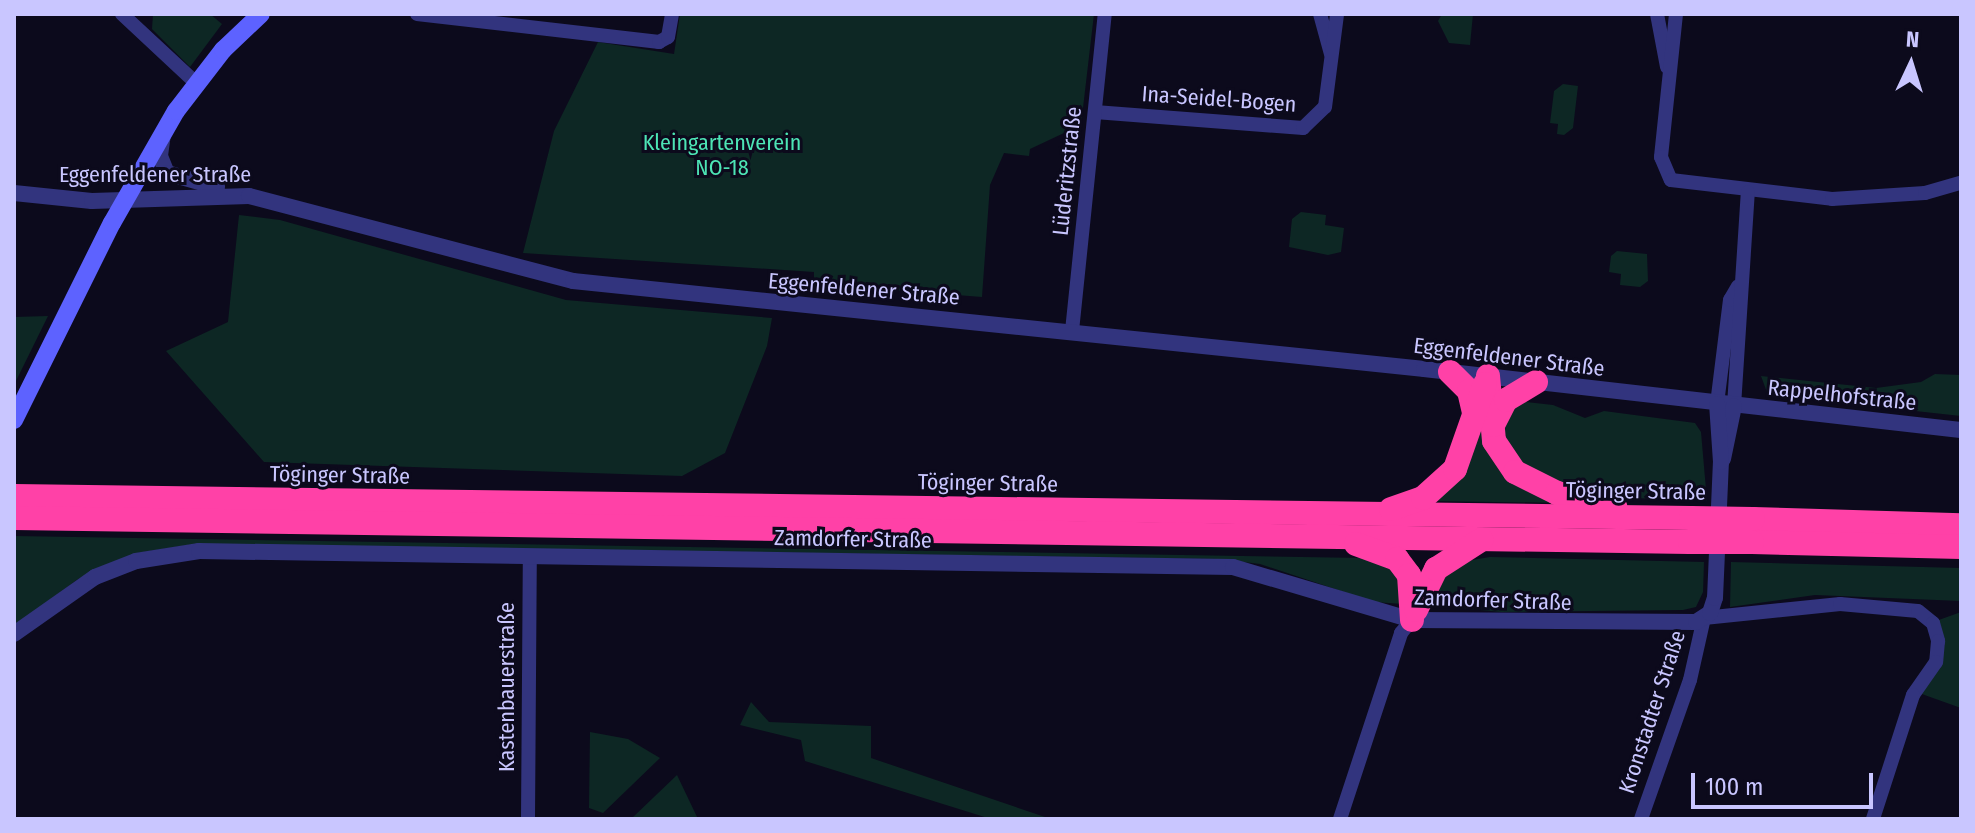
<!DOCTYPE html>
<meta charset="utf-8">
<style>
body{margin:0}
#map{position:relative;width:1975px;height:833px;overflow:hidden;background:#0c0a1c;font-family:"Fira Sans Condensed",sans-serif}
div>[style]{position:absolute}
.green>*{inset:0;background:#0d2724}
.minor>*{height:14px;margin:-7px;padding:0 7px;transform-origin:7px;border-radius:7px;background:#32347e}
.tertiary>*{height:16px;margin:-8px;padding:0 8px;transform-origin:8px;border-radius:8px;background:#32347e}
.secondary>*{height:18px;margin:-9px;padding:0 9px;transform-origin:9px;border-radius:9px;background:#5d62ff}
.motorway>*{height:24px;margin:-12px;padding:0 12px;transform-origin:12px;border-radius:12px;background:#ff41a7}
.motorway-bridge>*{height:24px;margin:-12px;padding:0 12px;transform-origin:12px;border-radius:12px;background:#ff41a7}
span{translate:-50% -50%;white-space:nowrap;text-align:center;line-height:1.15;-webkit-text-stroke:6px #0c0a1c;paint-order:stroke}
.street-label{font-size:22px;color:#c9c6ff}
.park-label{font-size:22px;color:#4de4b5}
.frame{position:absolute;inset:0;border:16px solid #c9c6ff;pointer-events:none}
.north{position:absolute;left:1871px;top:24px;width:80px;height:80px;-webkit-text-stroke:6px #0c0a1c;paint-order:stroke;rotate:4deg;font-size:22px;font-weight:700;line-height:32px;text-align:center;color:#c9c6ff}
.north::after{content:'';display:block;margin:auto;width:28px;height:36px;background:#c9c6ff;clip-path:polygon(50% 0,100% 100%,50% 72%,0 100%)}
.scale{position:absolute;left:1691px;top:773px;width:182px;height:36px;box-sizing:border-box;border:4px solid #c9c6ff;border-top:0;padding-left:10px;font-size:24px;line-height:28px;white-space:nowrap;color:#c9c6ff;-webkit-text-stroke:6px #0c0a1c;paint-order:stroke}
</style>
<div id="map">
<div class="green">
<i style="clip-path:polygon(153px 14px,210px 14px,222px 24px,190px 67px,152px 29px)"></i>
<i style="clip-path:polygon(680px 14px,1094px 14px,1081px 125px,1030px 149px,1029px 156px,1004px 153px,990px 185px,982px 297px,829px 285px,814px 280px,814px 272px,523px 253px,554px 131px,598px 42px,674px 54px)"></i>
<i style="clip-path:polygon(1442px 14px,1473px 14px,1470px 45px,1449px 43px,1438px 21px)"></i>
<i style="clip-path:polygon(1563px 84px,1578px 86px,1573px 128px,1564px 135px,1557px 134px,1558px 124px,1550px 123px,1554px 91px)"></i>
<i style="clip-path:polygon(1301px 212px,1326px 215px,1325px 225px,1344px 228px,1341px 252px,1328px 255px,1289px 247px,1292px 219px)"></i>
<i style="clip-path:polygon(239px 215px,280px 220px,566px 300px,772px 318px,767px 346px,725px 453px,682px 476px,264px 462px,166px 351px,228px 322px)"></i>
<i style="clip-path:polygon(1617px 251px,1647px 254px,1648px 281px,1640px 287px,1620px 285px,1621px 274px,1609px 272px,1611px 256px)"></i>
<i style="clip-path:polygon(48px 316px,14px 385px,14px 317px)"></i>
<i style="clip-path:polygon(1935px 374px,1961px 375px,1961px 416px,1768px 395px,1761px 376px,1876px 388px,1921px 382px)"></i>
<i style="clip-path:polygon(1517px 401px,1553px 405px,1585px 418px,1604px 411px,1695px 423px,1701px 432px,1707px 501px,1610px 497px,1537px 479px,1504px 446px,1506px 412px)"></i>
<i style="clip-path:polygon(1481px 418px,1488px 442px,1570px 503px,1429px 501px)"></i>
<i style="clip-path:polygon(14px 536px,1363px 558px,1382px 561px,1403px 580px,1403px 604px,1374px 602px,1260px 564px,1219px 559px,194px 544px,138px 553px,78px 579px,14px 626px)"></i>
<i style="clip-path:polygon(1490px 557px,1704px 562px,1703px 592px,1696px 607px,1683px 610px,1501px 612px,1438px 606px,1437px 581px,1460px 562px)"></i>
<i style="clip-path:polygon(1731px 562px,1961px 568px,1961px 601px,1815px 595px,1730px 607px)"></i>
<i style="clip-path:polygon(1961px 612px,1961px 708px,1919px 693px,1928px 681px,1936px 621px)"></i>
<i style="clip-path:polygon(751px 702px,769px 722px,871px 726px,871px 758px,1051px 819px,991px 819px,805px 761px,801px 740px,740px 725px)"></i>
<i style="clip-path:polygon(590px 732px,628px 739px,660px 758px,603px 813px,589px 808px)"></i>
<i style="clip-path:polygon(677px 775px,698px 819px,631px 819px)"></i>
</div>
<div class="minor">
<i style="left:122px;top:14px;width:101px;rotate:43deg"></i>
<i style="left:417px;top:14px;width:244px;rotate:6.6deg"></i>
<i style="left:659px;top:42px;width:10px;rotate:-29deg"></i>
<i style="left:668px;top:37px;width:23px;rotate:-80deg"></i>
<i style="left:1320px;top:14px;width:41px;rotate:74.6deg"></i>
<i style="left:1657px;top:14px;width:54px;rotate:79.3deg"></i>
<i style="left:1676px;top:14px;width:144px;rotate:96deg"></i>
<i style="left:1661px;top:157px;width:25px;rotate:67deg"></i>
<i style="left:1671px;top:180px;width:162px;rotate:6.7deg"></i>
<i style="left:1832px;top:199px;width:93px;rotate:-3.7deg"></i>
<i style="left:1925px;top:193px;width:37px;rotate:-16deg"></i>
<i style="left:1095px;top:112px;width:209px;rotate:4.4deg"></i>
<i style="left:1303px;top:128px;width:30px;rotate:-44deg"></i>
<i style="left:1325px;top:107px;width:94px;rotate:-82.6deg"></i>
<i style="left:1072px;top:331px;width:319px;rotate:-84.1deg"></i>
<i style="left:1717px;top:404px;width:105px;rotate:-82.9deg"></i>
<i style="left:1730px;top:300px;width:16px;rotate:-60deg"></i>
<i style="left:1734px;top:406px;width:214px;rotate:-86.3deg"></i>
<i style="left:528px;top:819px;width:263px;rotate:-89.6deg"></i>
<i style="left:1340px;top:819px;width:196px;rotate:-71.8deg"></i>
<i style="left:1401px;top:633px;width:17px;rotate:-50deg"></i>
<i style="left:1641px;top:819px;width:147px;rotate:-70.6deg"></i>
<i style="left:1690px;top:680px;width:64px;rotate:-77.3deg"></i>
<i style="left:1704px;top:618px;width:137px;rotate:-5.9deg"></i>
<i style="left:1840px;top:604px;width:78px;rotate:5.1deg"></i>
<i style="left:1918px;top:611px;width:19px;rotate:39deg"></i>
<i style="left:1933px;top:623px;width:19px;rotate:74deg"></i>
<i style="left:1938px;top:641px;width:21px;rotate:95deg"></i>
<i style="left:1936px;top:662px;width:40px;rotate:124.9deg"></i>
<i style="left:1913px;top:695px;width:130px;rotate:107.9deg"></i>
</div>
<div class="tertiary">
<i style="left:163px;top:134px;width:22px;rotate:98deg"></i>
<i style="left:160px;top:156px;width:18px;rotate:68deg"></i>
<i style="left:167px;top:173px;width:52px;rotate:15.6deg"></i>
<i style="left:14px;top:193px;width:78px;rotate:5.9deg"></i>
<i style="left:92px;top:201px;width:157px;rotate:-1.8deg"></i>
<i style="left:249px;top:196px;width:335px;rotate:14.7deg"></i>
<i style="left:573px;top:281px;width:856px;rotate:5.9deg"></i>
<i style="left:1424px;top:369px;width:540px;rotate:6.48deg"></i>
<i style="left:1723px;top:459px;width:54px;rotate:-78.3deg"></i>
<i style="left:14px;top:634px;width:99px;rotate:-35.1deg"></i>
<i style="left:95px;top:577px;width:44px;rotate:-21.3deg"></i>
<i style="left:136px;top:561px;width:64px;rotate:-9deg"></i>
<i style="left:199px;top:551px;width:1034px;rotate:0.89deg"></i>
<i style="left:1233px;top:567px;width:187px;rotate:16.5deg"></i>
<i style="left:1412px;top:620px;width:284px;rotate:0.4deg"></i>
<i style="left:1696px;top:622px;width:17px;rotate:-33deg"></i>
<i style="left:1710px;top:613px;width:16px;rotate:-72deg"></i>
<i style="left:1715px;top:598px;width:136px;rotate:-87.5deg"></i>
<i style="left:1721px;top:462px;width:58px;rotate:-93.9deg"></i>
</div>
<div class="secondary">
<i style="left:14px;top:420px;width:220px;rotate:-63.6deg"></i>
<i style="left:112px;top:223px;width:129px;rotate:-60.3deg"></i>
<i style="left:176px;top:111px;width:77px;rotate:-52.4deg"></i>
<i style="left:223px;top:50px;width:52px;rotate:-43.5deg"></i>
</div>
<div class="motorway">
<i style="left:1450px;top:372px;width:27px;rotate:45deg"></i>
<i style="left:1469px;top:391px;width:26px;rotate:77deg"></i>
<i style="left:1488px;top:376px;width:65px;rotate:84.7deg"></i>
<i style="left:1494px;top:441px;width:37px;rotate:56deg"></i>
<i style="left:1515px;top:472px;width:47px;rotate:26.6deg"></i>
<i style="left:1557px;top:493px;width:60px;rotate:13.6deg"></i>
<i style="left:1493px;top:425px;width:28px;rotate:-63deg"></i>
<i style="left:1506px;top:400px;width:35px;rotate:-31deg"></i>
<i style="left:14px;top:496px;width:1677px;rotate:0.75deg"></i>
<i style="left:1391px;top:509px;width:34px;rotate:-19deg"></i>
<i style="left:1423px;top:498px;width:43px;rotate:-42.2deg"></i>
<i style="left:1455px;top:469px;width:90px;rotate:-70.6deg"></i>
<i style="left:14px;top:518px;width:1676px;rotate:0.82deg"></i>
<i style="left:1753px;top:519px;width:208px;rotate:1.7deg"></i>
<i style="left:1752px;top:542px;width:209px;rotate:1.4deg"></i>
<i style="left:1356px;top:544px;width:44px;rotate:20.1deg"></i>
<i style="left:1397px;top:559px;width:20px;rotate:53deg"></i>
<i style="left:1409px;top:575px;width:45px;rotate:86.2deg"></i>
<i style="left:1416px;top:610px;width:46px;rotate:-64deg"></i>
<i style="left:1436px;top:569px;width:54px;rotate:-32.8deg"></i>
</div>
<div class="motorway-bridge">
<i style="left:1691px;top:518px;width:62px;rotate:0.9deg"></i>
<i style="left:1690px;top:542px;width:62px"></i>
</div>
<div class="street-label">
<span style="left:1219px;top:99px;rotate:4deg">Ina-Seidel-Bogen</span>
<span style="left:1067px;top:171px;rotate:-84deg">Lüderitzstraße</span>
<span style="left:155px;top:175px">Eggenfeldener Straße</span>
<span style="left:864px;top:289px;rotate:5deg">Eggenfeldener Straße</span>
<span style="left:1509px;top:357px;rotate:7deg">Eggenfeldener Straße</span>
<span style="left:1842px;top:395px;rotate:6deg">Rappelhofstraße</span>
<span style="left:340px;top:475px;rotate:1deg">Töginger Straße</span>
<span style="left:988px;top:483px;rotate:1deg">Töginger Straße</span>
<span style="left:1636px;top:491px;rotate:1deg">Töginger Straße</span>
<span style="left:853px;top:539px;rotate:1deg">Zamdorfer Straße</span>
<span style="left:1493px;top:600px;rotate:2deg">Zamdorfer Straße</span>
<span style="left:507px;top:687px;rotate:-90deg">Kastenbauerstraße</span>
<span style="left:1652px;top:712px;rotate:-72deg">Kronstadter Straße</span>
</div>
<div class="park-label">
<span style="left:722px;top:155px">Kleingartenverein<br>NO-18</span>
</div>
<div class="frame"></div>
<div class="north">N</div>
<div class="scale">100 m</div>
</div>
